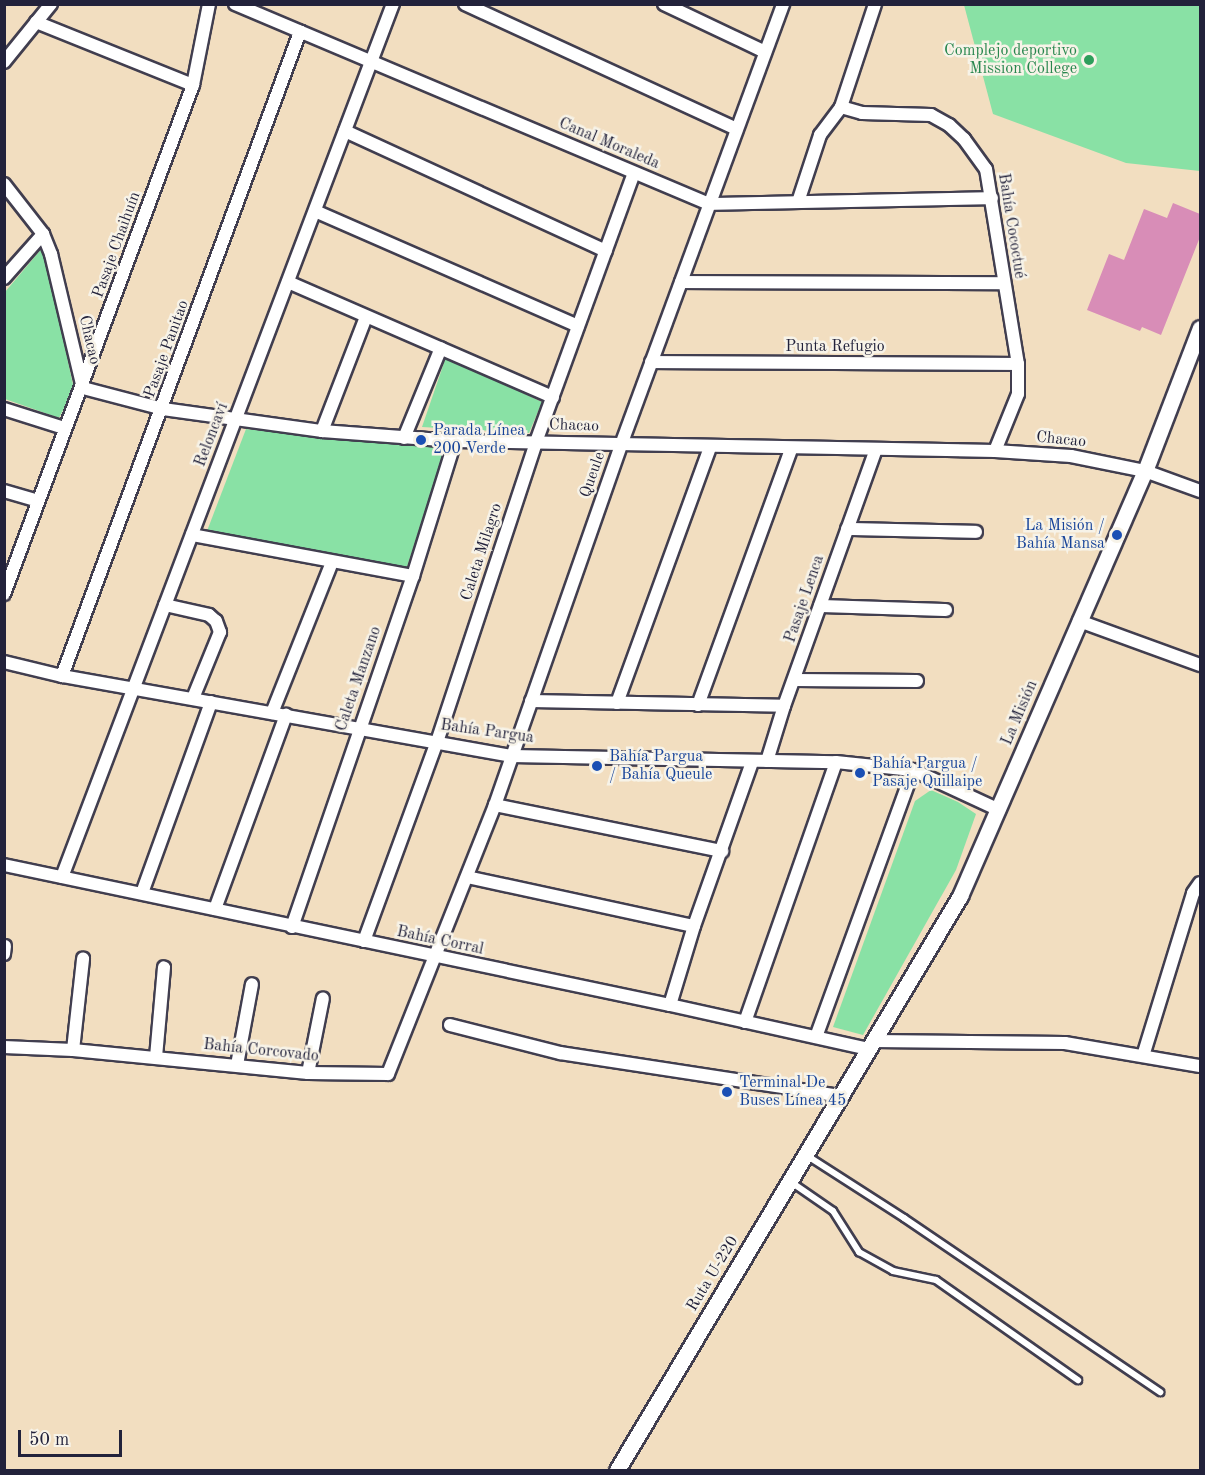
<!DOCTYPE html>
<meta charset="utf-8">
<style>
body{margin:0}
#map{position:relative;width:1205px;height:1475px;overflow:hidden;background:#f2dec0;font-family:"Old Standard TT",serif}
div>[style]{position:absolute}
.green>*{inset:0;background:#89e1a5}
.building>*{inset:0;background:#d88db7}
.roads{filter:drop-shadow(2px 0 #413e4f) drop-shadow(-2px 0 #413e4f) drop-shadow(0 2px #413e4f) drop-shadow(0 -2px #413e4f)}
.service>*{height:6px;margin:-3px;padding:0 3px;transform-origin:3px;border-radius:3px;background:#fff}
.minor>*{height:12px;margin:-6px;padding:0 6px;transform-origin:6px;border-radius:6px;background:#fff}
.tertiary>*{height:15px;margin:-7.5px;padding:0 7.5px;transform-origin:7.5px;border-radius:7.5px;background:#fff}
.dots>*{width:16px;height:16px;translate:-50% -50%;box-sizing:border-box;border:3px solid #f7f3e8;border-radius:50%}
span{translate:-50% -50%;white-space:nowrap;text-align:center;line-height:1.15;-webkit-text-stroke:5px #f7f3e8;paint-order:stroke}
.leisure-label{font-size:16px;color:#27864d}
.right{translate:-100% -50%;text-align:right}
.street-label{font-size:16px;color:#22223b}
.transit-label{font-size:16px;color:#164399}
.left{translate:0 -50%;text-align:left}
.frame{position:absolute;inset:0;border:6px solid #22223b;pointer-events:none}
.scale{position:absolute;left:18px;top:1430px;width:104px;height:27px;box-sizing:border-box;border:3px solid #22223b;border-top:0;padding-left:8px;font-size:18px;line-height:21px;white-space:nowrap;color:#22223b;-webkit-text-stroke:4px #f7f3e8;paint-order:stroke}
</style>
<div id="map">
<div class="green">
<i style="clip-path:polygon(964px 5px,1200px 5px,1200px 171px,1126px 163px,993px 114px)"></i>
<i style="clip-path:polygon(43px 247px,74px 389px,59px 418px,5px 399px,5px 292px)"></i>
<i style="clip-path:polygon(446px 357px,542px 402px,529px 433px,422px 427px)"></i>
<i style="clip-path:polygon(246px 429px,445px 448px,407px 567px,207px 531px)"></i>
<i style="clip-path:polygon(931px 790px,958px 802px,976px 814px,956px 870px,863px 1035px,833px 1027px,915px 801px)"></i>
</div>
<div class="building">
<i style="clip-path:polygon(1173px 203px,1200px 214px,1200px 237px,1161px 335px,1142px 327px,1140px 331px,1087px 310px,1109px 254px,1124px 260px,1144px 209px,1167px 218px)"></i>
</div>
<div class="roads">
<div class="service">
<i style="left:806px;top:1155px;width:117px;rotate:32.7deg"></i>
<i style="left:904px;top:1218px;width:310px;rotate:34.2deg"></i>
<i style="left:791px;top:1182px;width:51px;rotate:34.6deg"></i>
<i style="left:833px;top:1211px;width:49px;rotate:57.6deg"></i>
<i style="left:859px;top:1252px;width:39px;rotate:29deg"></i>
<i style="left:893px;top:1271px;width:44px;rotate:11.8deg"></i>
<i style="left:936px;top:1280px;width:174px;rotate:35.2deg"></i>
</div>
<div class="minor">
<i style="left:235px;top:4px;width:514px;rotate:22.88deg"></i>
<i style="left:709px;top:204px;width:283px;rotate:-1.2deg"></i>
<i style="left:465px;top:4px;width:299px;rotate:24.7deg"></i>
<i style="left:664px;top:4px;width:112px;rotate:25.4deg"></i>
<i style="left:36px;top:22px;width:169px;rotate:21.9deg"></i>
<i style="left:4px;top:62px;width:75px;rotate:-51deg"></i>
<i style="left:841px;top:107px;width:22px;rotate:16deg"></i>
<i style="left:862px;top:113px;width:69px;rotate:1.7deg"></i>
<i style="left:931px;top:115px;width:21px;rotate:29deg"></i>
<i style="left:949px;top:125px;width:21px;rotate:43deg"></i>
<i style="left:964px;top:139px;width:37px;rotate:54deg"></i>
<i style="left:986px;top:169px;width:198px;rotate:80.7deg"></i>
<i style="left:1018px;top:364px;width:30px;rotate:90deg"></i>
<i style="left:1018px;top:394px;width:61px;rotate:112deg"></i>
<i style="left:345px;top:131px;width:287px;rotate:24.7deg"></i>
<i style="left:4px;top:184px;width:63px;rotate:52deg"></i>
<i style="left:43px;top:234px;width:22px;rotate:68deg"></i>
<i style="left:51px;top:254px;width:138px;rotate:76.6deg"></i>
<i style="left:83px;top:388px;width:83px;rotate:14.7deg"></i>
<i style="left:163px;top:409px;width:161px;rotate:7.9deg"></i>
<i style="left:322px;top:431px;width:133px;rotate:4.3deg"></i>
<i style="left:455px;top:441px;width:540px;rotate:1.06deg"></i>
<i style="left:995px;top:451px;width:76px;rotate:3.8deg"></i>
<i style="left:1071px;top:456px;width:76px;rotate:11.5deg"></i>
<i style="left:1145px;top:471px;width:59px;rotate:20deg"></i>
<i style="left:798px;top:202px;width:71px;rotate:-71.8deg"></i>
<i style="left:820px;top:135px;width:35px;rotate:-53deg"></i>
<i style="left:841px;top:107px;width:108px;rotate:-71.7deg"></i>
<i style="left:315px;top:211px;width:287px;rotate:23.6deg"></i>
<i style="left:4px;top:278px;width:59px;rotate:-48.4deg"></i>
<i style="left:288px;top:282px;width:289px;rotate:23.5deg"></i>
<i style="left:681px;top:282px;width:323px;rotate:0.2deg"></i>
<i style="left:651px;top:362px;width:367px;rotate:0.3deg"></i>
<i style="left:4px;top:409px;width:63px;rotate:17.6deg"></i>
<i style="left:322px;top:431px;width:122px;rotate:-68.9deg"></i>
<i style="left:404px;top:438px;width:97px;rotate:-67.7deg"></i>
<i style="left:4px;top:491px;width:35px;rotate:16deg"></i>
<i style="left:847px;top:529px;width:129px;rotate:1.3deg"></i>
<i style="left:192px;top:535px;width:225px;rotate:10.5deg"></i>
<i style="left:4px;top:594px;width:543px;rotate:-69.63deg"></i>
<i style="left:193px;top:85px;width:83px;rotate:-78.8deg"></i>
<i style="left:165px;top:605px;width:45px;rotate:12.8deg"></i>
<i style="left:209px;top:615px;width:9px;rotate:41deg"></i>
<i style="left:216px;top:621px;width:12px;rotate:70deg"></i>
<i style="left:220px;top:632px;width:71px;rotate:112.2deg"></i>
<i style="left:820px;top:606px;width:126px;rotate:1.8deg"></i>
<i style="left:1079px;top:621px;width:129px;rotate:20deg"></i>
<i style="left:4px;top:662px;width:60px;rotate:13.6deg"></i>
<i style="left:62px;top:676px;width:457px;rotate:10.1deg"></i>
<i style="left:512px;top:756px;width:324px;rotate:1.1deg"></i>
<i style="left:836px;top:762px;width:77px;rotate:5.9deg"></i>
<i style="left:913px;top:770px;width:95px;rotate:24.9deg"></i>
<i style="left:62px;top:676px;width:687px;rotate:-69.72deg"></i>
<i style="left:795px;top:680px;width:122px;rotate:0.5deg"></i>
<i style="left:531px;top:701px;width:253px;rotate:1.1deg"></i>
<i style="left:617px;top:703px;width:272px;rotate:-70deg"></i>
<i style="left:698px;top:705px;width:272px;rotate:-70deg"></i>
<i style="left:272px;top:713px;width:162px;rotate:-68.3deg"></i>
<i style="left:767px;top:761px;width:58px;rotate:-72.8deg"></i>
<i style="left:784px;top:706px;width:273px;rotate:-70.3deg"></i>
<i style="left:495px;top:805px;width:232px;rotate:11.5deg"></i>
<i style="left:4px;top:865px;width:681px;rotate:11.87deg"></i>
<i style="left:670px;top:1005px;width:204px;rotate:12.5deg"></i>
<i style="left:62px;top:877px;width:934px;rotate:-69.24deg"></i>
<i style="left:467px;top:877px;width:232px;rotate:12.2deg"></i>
<i style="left:142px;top:893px;width:203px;rotate:-70.1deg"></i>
<i style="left:215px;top:909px;width:207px;rotate:-69.9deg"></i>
<i style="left:292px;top:927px;width:371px;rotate:-71deg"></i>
<i style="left:413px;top:576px;width:141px;rotate:-72.7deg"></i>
<i style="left:364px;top:941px;width:212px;rotate:-69.9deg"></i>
<i style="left:437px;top:742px;width:316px;rotate:-71.7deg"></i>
<i style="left:536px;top:442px;width:286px;rotate:-70deg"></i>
<i style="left:4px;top:954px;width:8px;rotate:-83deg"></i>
<i style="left:670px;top:1005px;width:83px;rotate:-73.1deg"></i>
<i style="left:694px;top:926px;width:174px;rotate:-70.5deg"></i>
<i style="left:745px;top:1022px;width:275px;rotate:-70.7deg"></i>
<i style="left:450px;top:1025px;width:114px;rotate:14.3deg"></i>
<i style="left:560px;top:1053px;width:283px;rotate:8.7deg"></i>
<i style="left:816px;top:1037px;width:284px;rotate:-70deg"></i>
<i style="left:874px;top:1041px;width:191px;rotate:0.6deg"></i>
<i style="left:1065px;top:1043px;width:137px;rotate:9.7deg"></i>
<i style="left:4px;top:1047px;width:69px;rotate:2.5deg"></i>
<i style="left:73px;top:1050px;width:236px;rotate:5.6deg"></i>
<i style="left:308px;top:1073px;width:80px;rotate:0.7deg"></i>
<i style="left:388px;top:1074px;width:289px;rotate:-68.3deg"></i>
<i style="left:495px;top:805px;width:381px;rotate:-70.7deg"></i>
<i style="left:621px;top:445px;width:470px;rotate:-69.8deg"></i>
<i style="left:73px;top:1050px;width:92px;rotate:-83.7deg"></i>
<i style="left:1143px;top:1056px;width:170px;rotate:-72.9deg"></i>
<i style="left:1193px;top:893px;width:12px;rotate:-55deg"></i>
<i style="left:156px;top:1057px;width:90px;rotate:-84.9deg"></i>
<i style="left:237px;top:1065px;width:82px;rotate:-79.5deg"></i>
<i style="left:308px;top:1073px;width:76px;rotate:-78.7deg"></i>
</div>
<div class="tertiary">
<i style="left:617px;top:1470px;width:669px;rotate:-59.14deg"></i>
<i style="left:960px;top:896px;width:464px;rotate:-66.5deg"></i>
<i style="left:1145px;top:471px;width:153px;rotate:-69deg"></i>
</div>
</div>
<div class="dots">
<i style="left:1089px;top:60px;background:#2e9e5b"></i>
<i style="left:421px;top:440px;background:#1a4fb4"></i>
<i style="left:1117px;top:535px;background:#1a4fb4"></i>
<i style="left:597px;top:766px;background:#1a4fb4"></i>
<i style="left:860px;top:773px;background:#1a4fb4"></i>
<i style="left:727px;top:1092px;background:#1a4fb4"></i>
</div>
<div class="leisure-label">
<span class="right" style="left:1077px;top:60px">Complejo deportivo<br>Mission College</span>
</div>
<div class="street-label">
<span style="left:609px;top:144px;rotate:23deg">Canal Moraleda</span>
<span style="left:1011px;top:226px;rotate:81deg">Bahía Cococtué</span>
<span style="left:117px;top:245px;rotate:-70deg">Pasaje Chaihuín</span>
<span style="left:89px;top:340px;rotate:77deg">Chacao</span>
<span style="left:835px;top:347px">Punta Refugio</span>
<span style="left:167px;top:349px;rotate:-70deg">Pasaje Panitao</span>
<span style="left:574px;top:426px;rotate:2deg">Chacao</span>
<span style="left:212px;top:435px;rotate:-69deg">Reloncaví</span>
<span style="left:1061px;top:440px;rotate:6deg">Chacao</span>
<span style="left:593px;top:475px;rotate:-71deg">Queule</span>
<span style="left:482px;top:552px;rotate:-72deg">Caleta Milagro</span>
<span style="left:805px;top:599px;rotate:-71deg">Pasaje Lenca</span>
<span style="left:359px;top:679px;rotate:-71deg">Caleta Manzano</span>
<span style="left:1020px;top:713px;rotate:-67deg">La Misión</span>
<span style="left:487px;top:732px;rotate:8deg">Bahía Pargua</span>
<span style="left:440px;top:941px;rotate:12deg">Bahía Corral</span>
<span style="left:261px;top:1051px;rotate:6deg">Bahía Corcovado</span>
<span style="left:713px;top:1274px;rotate:-59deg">Ruta U-220</span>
</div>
<div class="transit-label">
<span class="left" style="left:433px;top:440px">Parada Línea<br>200 Verde</span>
<span class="right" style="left:1105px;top:535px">La Misión /<br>Bahía Mansa</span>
<span class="left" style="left:609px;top:766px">Bahía Pargua<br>/ Bahía Queule</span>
<span class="left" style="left:872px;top:773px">Bahía Pargua /<br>Pasaje Quillaipe</span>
<span class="left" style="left:739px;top:1092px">Terminal De<br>Buses Línea 45</span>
</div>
<div class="frame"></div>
<div class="scale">50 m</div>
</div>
